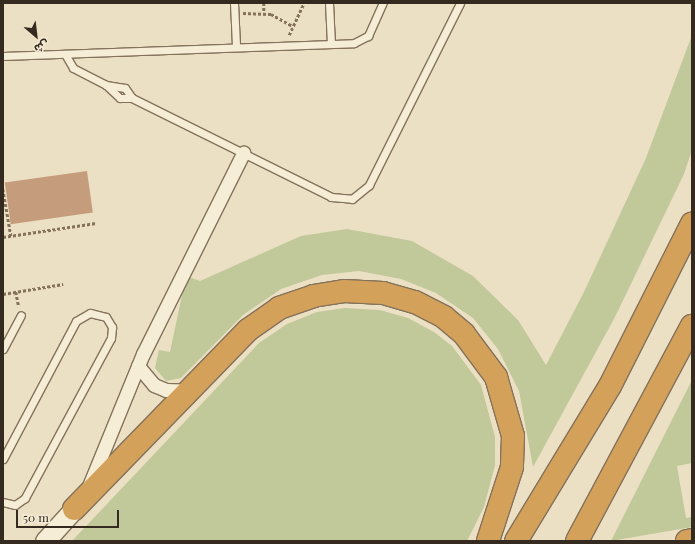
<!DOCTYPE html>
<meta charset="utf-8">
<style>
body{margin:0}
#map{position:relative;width:695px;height:544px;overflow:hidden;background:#ebe0c4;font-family:"Playfair Display","Noto Sans Arabic",serif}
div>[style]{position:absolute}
.green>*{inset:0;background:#c1c899}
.building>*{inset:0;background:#c69d7c;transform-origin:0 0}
.path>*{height:2.5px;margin-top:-1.25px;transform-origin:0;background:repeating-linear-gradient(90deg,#84725c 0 3px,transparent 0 5px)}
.roads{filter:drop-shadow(1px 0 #84725c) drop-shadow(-1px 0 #84725c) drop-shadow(0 1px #84725c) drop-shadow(0 -1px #84725c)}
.lane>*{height:7px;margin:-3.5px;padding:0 3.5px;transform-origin:3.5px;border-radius:3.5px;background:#f6edd6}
.street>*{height:13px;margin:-6.5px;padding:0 6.5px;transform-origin:6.5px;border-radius:6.5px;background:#f6edd6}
.secondary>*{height:19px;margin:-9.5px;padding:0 9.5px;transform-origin:9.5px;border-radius:9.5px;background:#f6edd6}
.highway>*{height:22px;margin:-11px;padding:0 11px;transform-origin:11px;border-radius:11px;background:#d4a15a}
span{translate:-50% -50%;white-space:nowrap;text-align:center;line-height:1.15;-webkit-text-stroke:3.5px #f3ead3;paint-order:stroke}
.frame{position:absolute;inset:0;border:4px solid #352a1f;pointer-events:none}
.north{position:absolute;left:16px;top:16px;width:40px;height:40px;-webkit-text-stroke:3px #f3ead3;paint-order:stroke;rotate:152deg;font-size:11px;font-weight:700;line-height:16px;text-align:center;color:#352a1f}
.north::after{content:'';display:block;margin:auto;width:14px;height:18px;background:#352a1f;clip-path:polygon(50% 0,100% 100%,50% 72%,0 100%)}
.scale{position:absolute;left:16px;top:510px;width:103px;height:18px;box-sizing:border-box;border:2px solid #352a1f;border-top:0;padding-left:5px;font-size:12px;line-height:14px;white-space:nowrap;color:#352a1f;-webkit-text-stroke:3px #f3ead3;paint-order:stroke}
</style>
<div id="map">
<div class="green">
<i style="clip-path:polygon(692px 35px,692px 150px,684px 174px,615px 317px,533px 467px,519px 391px,498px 349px,473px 318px,436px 293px,401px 279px,359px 271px,322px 275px,281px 289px,243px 315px,181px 378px,166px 381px,155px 368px,159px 350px,170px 352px,186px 276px,200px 281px,301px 236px,347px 229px,412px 241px,473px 276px,518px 320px,546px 365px,584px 292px,646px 158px)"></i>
<i style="clip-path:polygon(345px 308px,380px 310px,408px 318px,434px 332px,452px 346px,481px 385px,495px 437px,495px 465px,484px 507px,467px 541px,72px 541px,259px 343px,287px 324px,317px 312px)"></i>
<i style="clip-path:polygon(692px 380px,692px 463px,677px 466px,686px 518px,692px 517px,692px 527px,611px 541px)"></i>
</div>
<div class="building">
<i style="left:87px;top:171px;width:42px;height:83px;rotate:82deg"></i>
</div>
<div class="path">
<i style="left:264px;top:3px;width:9px;rotate:90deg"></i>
<i style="left:243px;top:13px;width:28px;rotate:2deg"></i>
<i style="left:271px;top:14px;width:25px;rotate:29deg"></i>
<i style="left:289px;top:35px;width:35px;rotate:-65deg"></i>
<i style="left:3px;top:189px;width:48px;rotate:80.3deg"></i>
<i style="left:3px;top:237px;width:94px;rotate:-8.6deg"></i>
<i style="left:16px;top:292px;width:15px;rotate:79deg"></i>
<i style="left:3px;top:294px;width:61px;rotate:-9.5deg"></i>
</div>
<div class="roads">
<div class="lane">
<i style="left:234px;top:3px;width:43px;rotate:87.3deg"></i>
<i style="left:329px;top:3px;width:41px;rotate:87.2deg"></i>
<i style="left:65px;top:54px;width:16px;rotate:60deg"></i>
<i style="left:73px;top:68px;width:37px;rotate:27deg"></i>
<i style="left:106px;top:85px;width:19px;rotate:43deg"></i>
<i style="left:120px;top:98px;width:12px"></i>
<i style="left:3px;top:56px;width:351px;rotate:-2.1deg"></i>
<i style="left:354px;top:43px;width:16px;rotate:-27deg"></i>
<i style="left:368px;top:36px;width:36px;rotate:-66deg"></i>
<i style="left:106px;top:85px;width:19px;rotate:9deg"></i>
<i style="left:125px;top:88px;width:12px;rotate:55deg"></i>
<i style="left:132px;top:98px;width:222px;rotate:26.4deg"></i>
<i style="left:331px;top:197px;width:21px;rotate:5deg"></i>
<i style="left:352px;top:199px;width:22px;rotate:-39deg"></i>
<i style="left:369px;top:185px;width:203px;rotate:-63.4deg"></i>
<i style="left:3px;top:349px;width:38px;rotate:-62deg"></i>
<i style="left:3px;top:459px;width:156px;rotate:-62.1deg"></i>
<i style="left:76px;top:321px;width:16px;rotate:-30deg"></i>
<i style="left:90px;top:313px;width:16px;rotate:14deg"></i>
<i style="left:106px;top:317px;width:12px;rotate:59deg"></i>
<i style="left:112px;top:327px;width:11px;rotate:95deg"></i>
<i style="left:111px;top:338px;width:182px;rotate:118.3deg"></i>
<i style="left:25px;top:498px;width:12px;rotate:145deg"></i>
<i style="left:15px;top:505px;width:12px;rotate:-166deg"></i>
</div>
<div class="street">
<i style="left:138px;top:366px;width:25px;rotate:50deg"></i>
<i style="left:154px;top:385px;width:13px;rotate:23deg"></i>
<i style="left:166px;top:390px;width:24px;rotate:2deg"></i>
<i style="left:89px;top:486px;width:143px;rotate:-67.8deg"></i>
<i style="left:143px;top:354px;width:225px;rotate:-63.5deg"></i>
</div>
<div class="secondary">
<i style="left:45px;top:541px;width:43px;rotate:-47.8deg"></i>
</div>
<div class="highway">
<i style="left:74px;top:509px;width:250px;rotate:-45.8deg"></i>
<i style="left:248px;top:330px;width:38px;rotate:-35deg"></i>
<i style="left:279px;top:308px;width:36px;rotate:-19deg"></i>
<i style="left:313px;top:296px;width:31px;rotate:-9deg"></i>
<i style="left:344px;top:291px;width:39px;rotate:3deg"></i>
<i style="left:383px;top:293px;width:33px;rotate:16deg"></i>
<i style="left:415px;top:302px;width:33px;rotate:27deg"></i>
<i style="left:444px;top:317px;width:26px;rotate:40deg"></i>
<i style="left:464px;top:334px;width:54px;rotate:53.3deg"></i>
<i style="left:496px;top:377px;width:61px;rotate:73.9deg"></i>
<i style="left:513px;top:436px;width:31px;rotate:92deg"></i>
<i style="left:512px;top:467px;width:78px;rotate:108deg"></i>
<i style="left:516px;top:541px;width:181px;rotate:-58.8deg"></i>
<i style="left:610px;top:386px;width:182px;rotate:-63.2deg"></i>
<i style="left:577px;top:541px;width:244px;rotate:-61.9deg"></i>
<i style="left:687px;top:541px;width:5px;rotate:-11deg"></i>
</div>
</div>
<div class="frame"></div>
<div class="north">ش</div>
<div class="scale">50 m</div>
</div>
